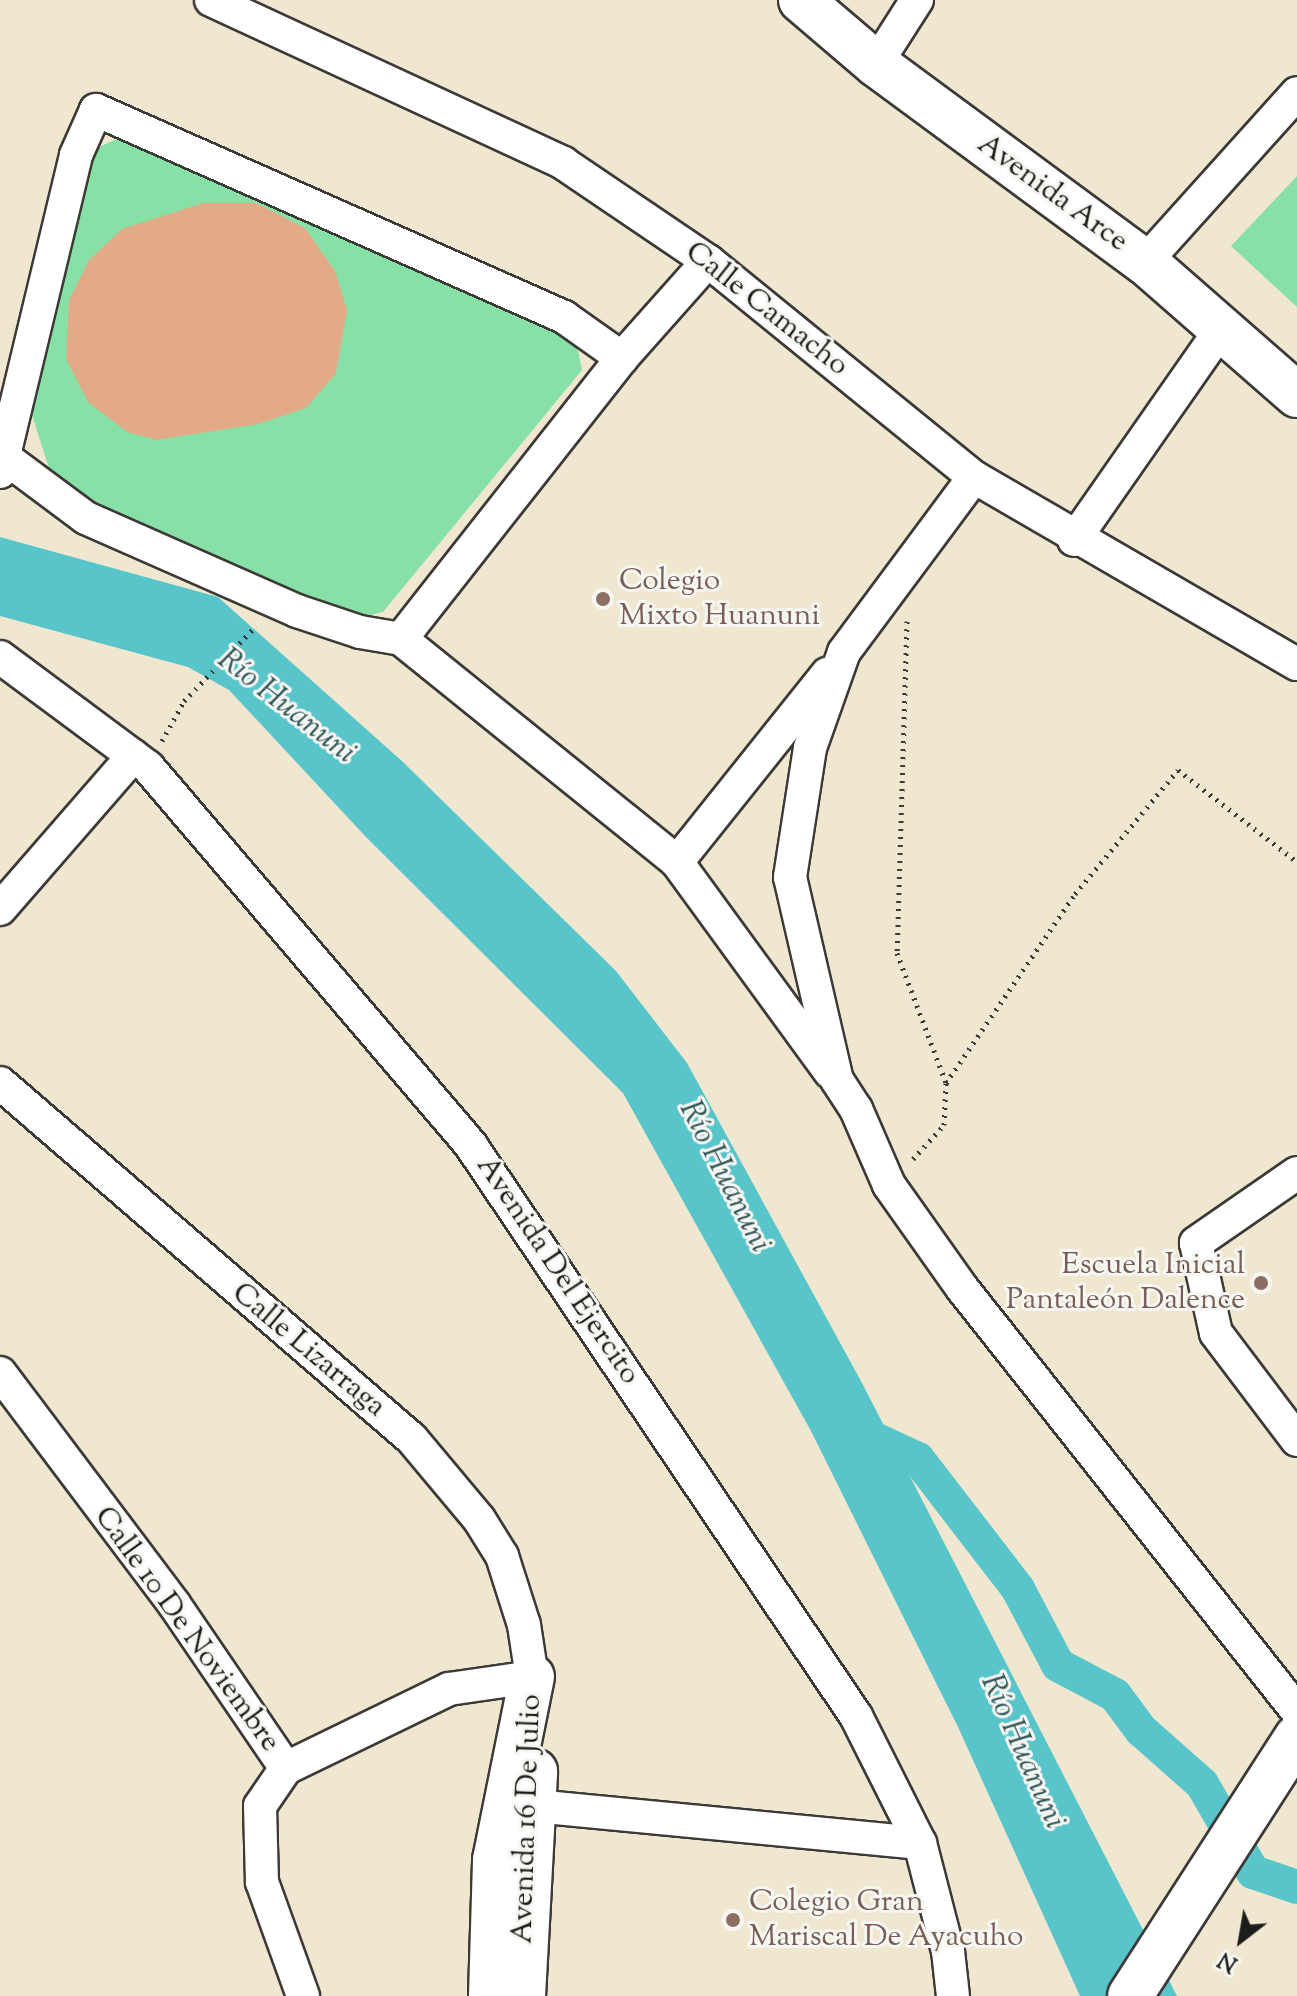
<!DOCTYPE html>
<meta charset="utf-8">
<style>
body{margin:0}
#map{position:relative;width:1297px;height:1996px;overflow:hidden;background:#f0e7d0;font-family:"Sorts Mill Goudy",serif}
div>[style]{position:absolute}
.green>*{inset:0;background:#87e0a6}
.water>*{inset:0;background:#58c5cb}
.canal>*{height:34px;margin:-17px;padding:0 17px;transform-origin:17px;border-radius:17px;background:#58c5cb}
.building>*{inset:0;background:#e3aa88}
.path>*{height:5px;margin-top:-2.5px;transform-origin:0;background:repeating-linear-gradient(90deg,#3c3a37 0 2px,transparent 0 8px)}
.roads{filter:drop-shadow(2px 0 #3c3a37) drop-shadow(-2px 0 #3c3a37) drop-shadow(0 2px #3c3a37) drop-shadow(0 -2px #3c3a37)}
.street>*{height:32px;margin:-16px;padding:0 16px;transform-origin:16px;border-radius:16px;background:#fff}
.secondary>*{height:44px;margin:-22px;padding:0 22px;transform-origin:22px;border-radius:22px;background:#fff}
.primary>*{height:44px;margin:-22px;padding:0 22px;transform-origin:22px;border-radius:22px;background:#fff}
.dots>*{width:22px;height:22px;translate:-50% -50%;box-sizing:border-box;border:4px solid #f6f6f2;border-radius:50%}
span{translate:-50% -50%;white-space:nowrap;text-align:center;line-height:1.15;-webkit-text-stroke:6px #f6f6f2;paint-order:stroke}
.street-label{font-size:30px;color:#1c1c1c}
.education-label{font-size:30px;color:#785e54}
.left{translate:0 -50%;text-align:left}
.right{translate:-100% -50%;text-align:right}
.water-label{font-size:32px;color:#315759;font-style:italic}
.north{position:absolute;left:1201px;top:1900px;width:80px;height:80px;-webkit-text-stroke:6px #f6f6f2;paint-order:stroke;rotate:211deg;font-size:22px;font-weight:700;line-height:32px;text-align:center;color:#1c1c1c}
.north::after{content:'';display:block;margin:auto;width:28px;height:36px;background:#1c1c1c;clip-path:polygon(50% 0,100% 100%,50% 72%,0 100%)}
</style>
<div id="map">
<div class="green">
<i style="clip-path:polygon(119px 138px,576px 342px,582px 370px,383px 612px,345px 621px,56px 490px,24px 390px,88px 152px)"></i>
<i style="clip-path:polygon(1297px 176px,1297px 307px,1231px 246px)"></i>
</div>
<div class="water">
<i style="clip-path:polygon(0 537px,218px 597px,403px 762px,616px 971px,687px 1063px,862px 1383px,1177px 1996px,1080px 1996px,958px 1727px,811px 1431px,623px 1093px,366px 837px,229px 690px,188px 667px,0 616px)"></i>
</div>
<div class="canal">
<i style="left:855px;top:1430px;width:69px;rotate:24.7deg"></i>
<i style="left:918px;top:1459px;width:164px;rotate:52.4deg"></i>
<i style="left:1018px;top:1589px;width:86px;rotate:62.2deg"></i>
<i style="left:1058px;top:1665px;width:64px;rotate:27.8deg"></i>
<i style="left:1115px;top:1695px;width:44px;rotate:53.4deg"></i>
<i style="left:1141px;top:1730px;width:81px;rotate:41.5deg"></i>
<i style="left:1202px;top:1784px;width:102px;rotate:59.9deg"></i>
<i style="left:1253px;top:1872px;width:46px;rotate:18.8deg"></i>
</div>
<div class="building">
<i style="clip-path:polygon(203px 203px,256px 203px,305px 228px,335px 271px,347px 310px,336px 373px,306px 408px,258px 424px,157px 440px,127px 432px,88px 402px,66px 359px,69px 300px,89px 260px,122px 229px)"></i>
</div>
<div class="path">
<i style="left:907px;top:621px;width:332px;rotate:91.7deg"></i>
<i style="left:897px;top:953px;width:139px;rotate:69.3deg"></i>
<i style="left:162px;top:741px;width:46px;rotate:-61.2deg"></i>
<i style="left:184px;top:701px;width:104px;rotate:-46.2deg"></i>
<i style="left:913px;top:1159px;width:46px;rotate:-47.6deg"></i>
<i style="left:944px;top:1125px;width:42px;rotate:-87.3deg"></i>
<i style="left:946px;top:1083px;width:229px;rotate:-55.7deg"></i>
<i style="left:1075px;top:894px;width:161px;rotate:-50.3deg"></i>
<i style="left:1178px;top:770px;width:149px;rotate:37.6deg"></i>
</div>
<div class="roads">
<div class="street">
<i style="left:211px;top:0;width:388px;rotate:24.8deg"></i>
<i style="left:563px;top:163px;width:175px;rotate:34.1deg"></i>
<i style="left:708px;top:261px;width:343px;rotate:39.1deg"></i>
<i style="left:974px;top:477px;width:373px;rotate:30.1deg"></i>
<i style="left:876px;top:64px;width:76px;rotate:-57.4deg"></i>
<i style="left:708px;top:261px;width:130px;rotate:131.6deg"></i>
<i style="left:622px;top:358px;width:357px;rotate:128.2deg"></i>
<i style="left:401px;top:639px;width:355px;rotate:38.9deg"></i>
<i style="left:677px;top:862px;width:260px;rotate:53.9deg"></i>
<i style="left:1145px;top:262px;width:227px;rotate:-48deg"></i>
<i style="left:0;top:454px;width:107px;rotate:36.7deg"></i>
<i style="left:86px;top:518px;width:231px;rotate:23.8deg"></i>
<i style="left:297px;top:611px;width:66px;rotate:18.4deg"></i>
<i style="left:360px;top:632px;width:42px;rotate:9.7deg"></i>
<i style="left:0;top:472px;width:326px;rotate:-76.5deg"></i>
<i style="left:76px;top:155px;width:49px;rotate:-66deg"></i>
<i style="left:96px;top:110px;width:512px;rotate:23.86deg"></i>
<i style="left:564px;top:317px;width:71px;rotate:35.3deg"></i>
<i style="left:974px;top:477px;width:218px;rotate:126.6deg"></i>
<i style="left:844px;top:652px;width:102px;rotate:109.5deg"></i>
<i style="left:810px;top:748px;width:131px;rotate:98.8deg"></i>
<i style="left:790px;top:877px;width:208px;rotate:77deg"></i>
<i style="left:837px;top:1080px;width:35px;rotate:57deg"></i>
<i style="left:856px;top:1109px;width:83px;rotate:66.5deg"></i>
<i style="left:889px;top:1185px;width:126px;rotate:54.7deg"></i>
<i style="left:962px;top:1288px;width:540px;rotate:51.62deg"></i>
<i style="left:1074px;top:540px;width:259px;rotate:-55.1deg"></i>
<i style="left:0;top:657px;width:184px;rotate:36.6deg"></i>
<i style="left:148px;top:767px;width:499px;rotate:49.5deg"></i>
<i style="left:472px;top:1147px;width:686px;rotate:55.99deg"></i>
<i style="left:856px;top:1716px;width:142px;rotate:63.3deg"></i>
<i style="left:920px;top:1843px;width:112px;rotate:75.5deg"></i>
<i style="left:948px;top:1951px;width:45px;rotate:83.7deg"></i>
<i style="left:677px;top:862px;width:241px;rotate:-51.4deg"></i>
<i style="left:0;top:909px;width:203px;rotate:-49deg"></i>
<i style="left:0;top:1083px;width:544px;rotate:40.83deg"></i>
<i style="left:412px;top:1439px;width:104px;rotate:50.1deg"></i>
<i style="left:479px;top:1519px;width:44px;rotate:58.1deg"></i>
<i style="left:502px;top:1556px;width:72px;rotate:72.3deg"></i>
<i style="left:524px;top:1625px;width:53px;rotate:81.3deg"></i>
<i style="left:532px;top:1677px;width:84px;rotate:171.8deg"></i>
<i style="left:449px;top:1689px;width:181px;rotate:154.1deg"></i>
<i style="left:1297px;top:1173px;width:123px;rotate:145.3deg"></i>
<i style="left:1196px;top:1243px;width:92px;rotate:77.5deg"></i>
<i style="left:1216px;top:1333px;width:134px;rotate:52.9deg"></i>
<i style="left:0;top:1373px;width:289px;rotate:53deg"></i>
<i style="left:174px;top:1604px;width:199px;rotate:55.7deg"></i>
<i style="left:286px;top:1768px;width:46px;rotate:124.4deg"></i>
<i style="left:260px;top:1806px;width:76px;rotate:88.5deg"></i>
<i style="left:262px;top:1882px;width:121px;rotate:70.2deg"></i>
<i style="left:514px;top:1804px;width:408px;rotate:5.5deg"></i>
</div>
<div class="secondary">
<i style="left:491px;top:1996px;width:136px;rotate:-88.3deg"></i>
<i style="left:495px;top:1860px;width:187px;rotate:-78.6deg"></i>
<i style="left:523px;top:1996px;width:225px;rotate:-86.9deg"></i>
</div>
<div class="primary">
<i style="left:801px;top:0;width:99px;rotate:40.5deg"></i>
<i style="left:876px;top:64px;width:334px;rotate:36.4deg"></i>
<i style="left:1145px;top:262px;width:202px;rotate:41.2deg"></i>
<i style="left:1130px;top:1996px;width:308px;rotate:-57.2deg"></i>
</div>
</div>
<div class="dots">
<i style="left:603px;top:599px;background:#8d6e63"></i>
<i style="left:1261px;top:1283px;background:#8d6e63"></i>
<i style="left:733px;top:1920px;background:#8d6e63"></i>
</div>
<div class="street-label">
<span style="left:1052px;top:194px;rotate:36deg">Avenida Arce</span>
<span style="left:766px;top:310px;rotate:38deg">Calle Camacho</span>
<span style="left:557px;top:1271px;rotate:56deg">Avenida Del Ejercito</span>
<span style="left:308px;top:1351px;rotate:40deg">Calle Lizarraga</span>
<span style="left:186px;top:1630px;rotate:54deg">Calle 10 De Noviembre</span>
<span style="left:528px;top:1819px;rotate:-88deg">Avenida 16 De Julio</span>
</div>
<div class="education-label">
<span class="left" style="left:619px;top:599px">Colegio<br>Mixto Huanuni</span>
<span class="right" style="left:1245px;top:1283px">Escuela Inicial<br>Pantaleón Dalence</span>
<span class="left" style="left:749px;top:1920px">Colegio Gran<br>Mariscal De Ayacuho</span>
</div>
<div class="water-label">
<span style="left:286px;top:707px;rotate:38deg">Río Huanuni</span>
<span style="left:724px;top:1177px;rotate:63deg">Río Huanuni</span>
<span style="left:1022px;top:1752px;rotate:66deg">Río Huanuni</span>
</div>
<div class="north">N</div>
</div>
